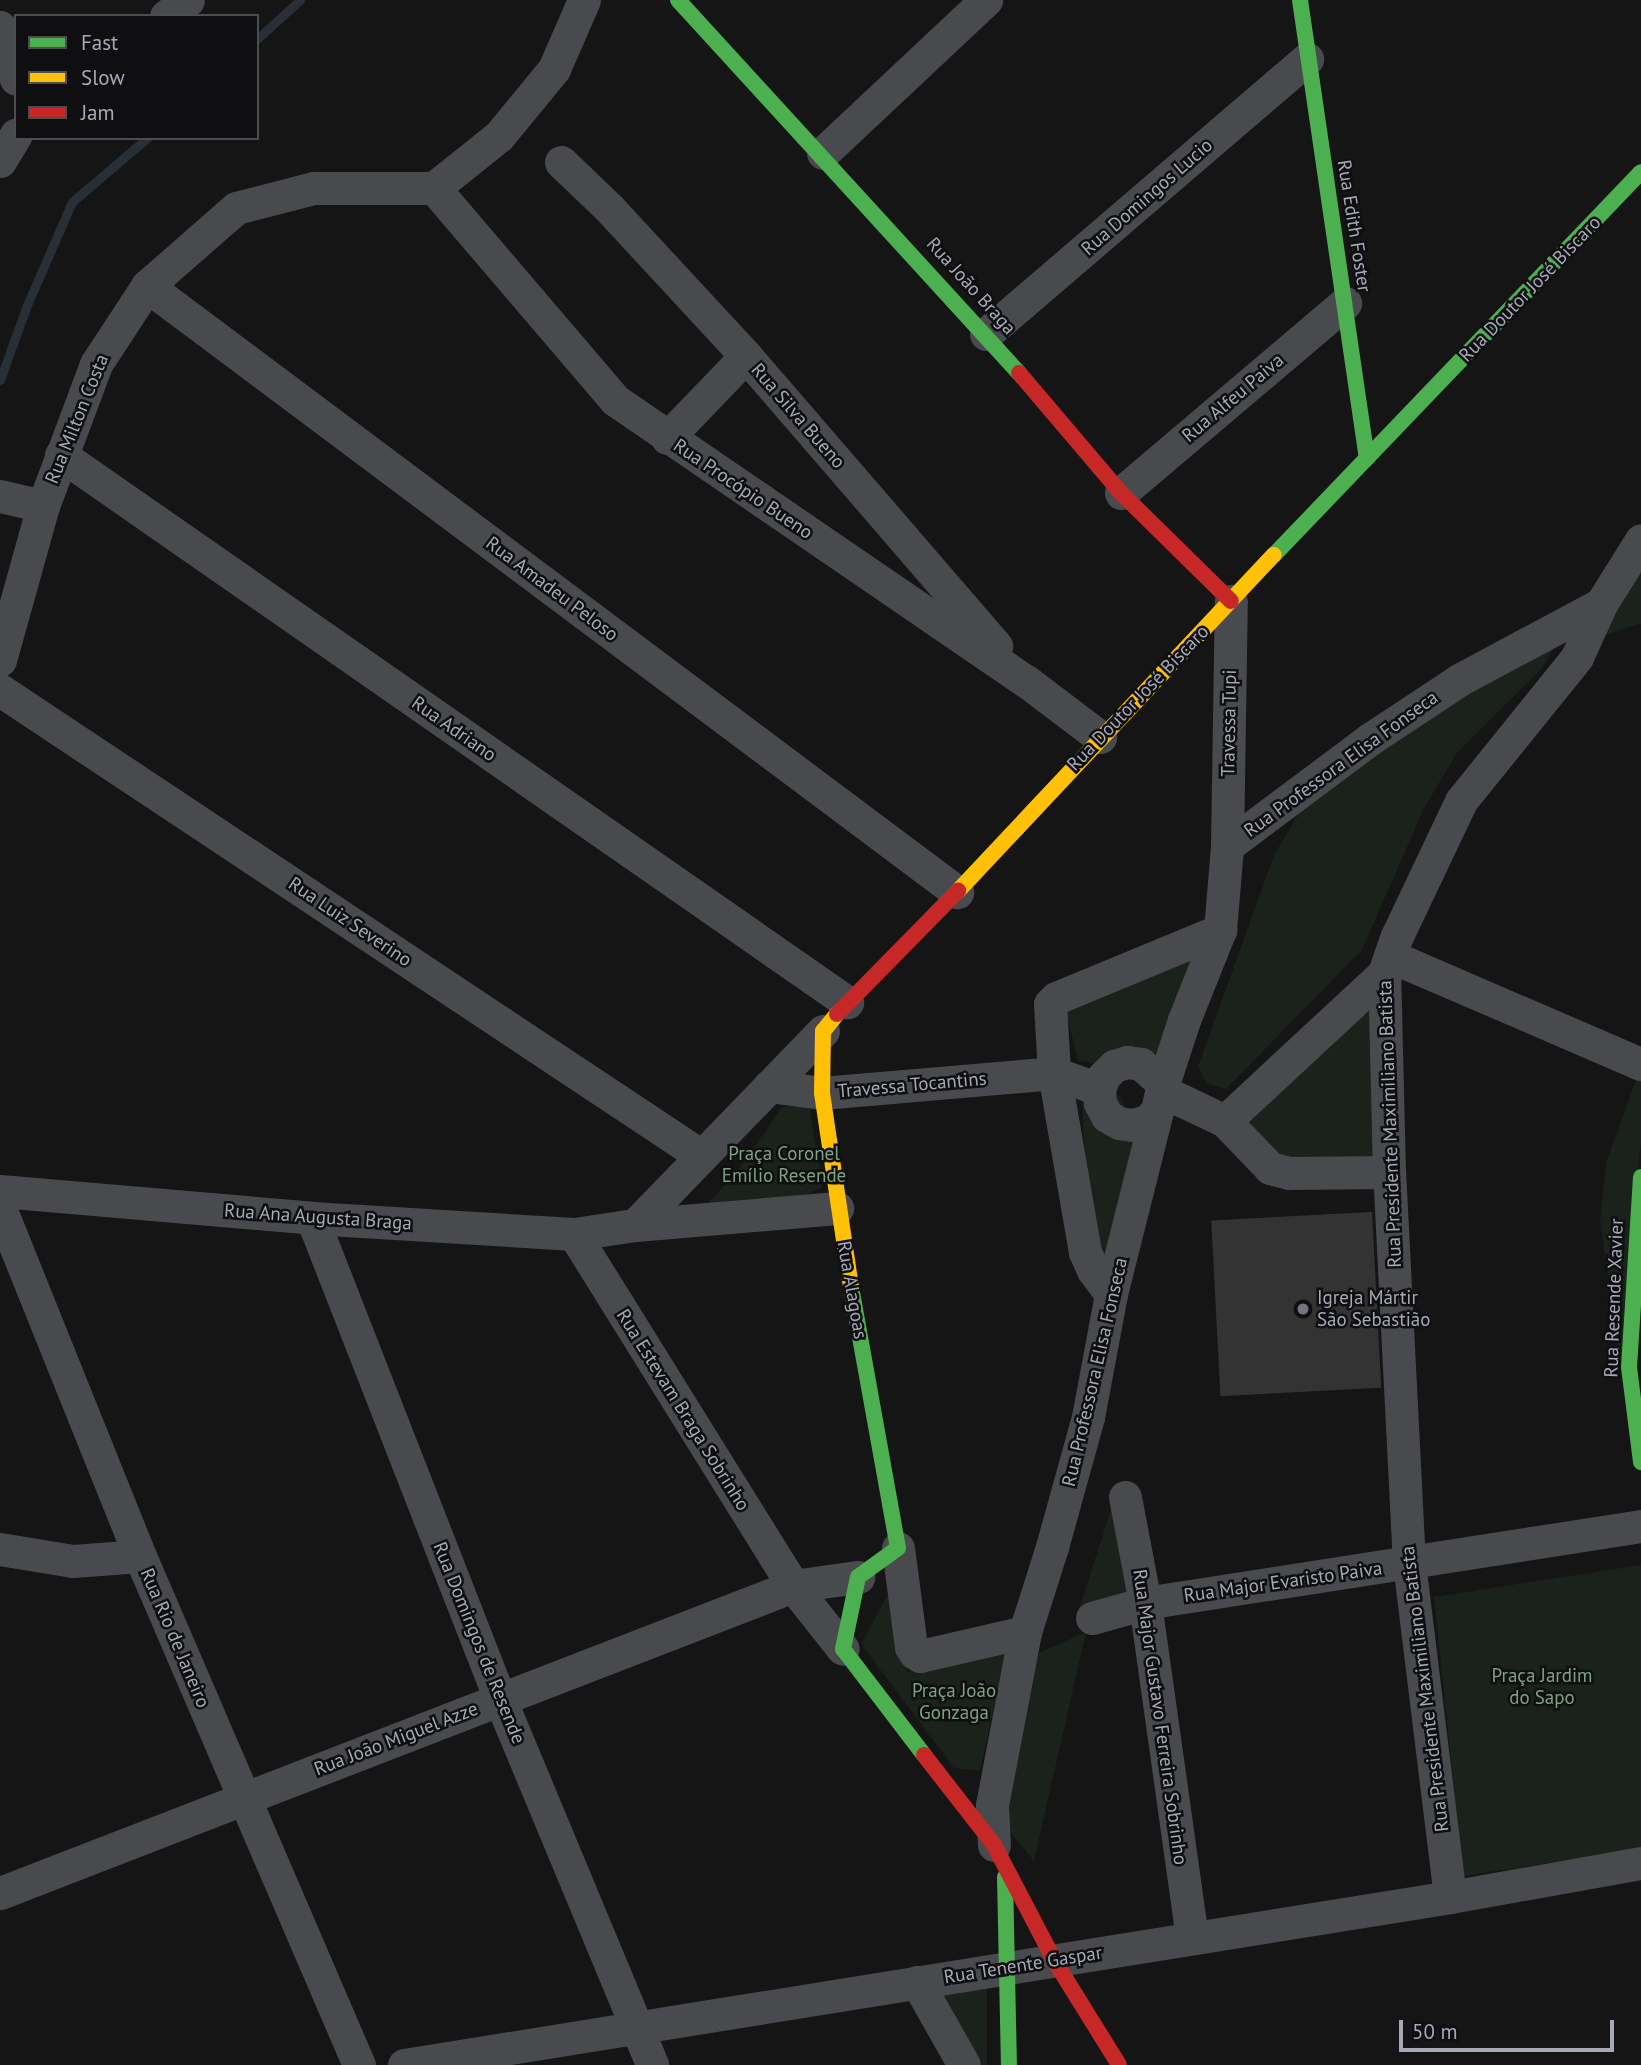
<!DOCTYPE html>
<meta charset="utf-8">
<style>
body{margin:0}
#map{position:relative;width:1641px;height:2065px;overflow:hidden;background:#151515;font-family:"PT Sans",sans-serif}
div>[style]{position:absolute}
.green>*{inset:0;background:#1b221c}
.stream>*{height:9px;margin:-4.5px;padding:0 4.5px;transform-origin:4.5px;border-radius:4.5px;background:#282f37}
.building>*{inset:0;background:#333334;transform-origin:0 0}
.street>*{height:33px;margin:-16.5px;padding:0 16.5px;transform-origin:16.5px;border-radius:16.5px;background:#494a4e}
.fast>*{height:16px;margin:-8px;padding:0 8px;transform-origin:8px;border-radius:8px;background:#4caf50}
.slow>*{height:16px;margin:-8px;padding:0 8px;transform-origin:8px;border-radius:8px;background:#ffc107}
.jam>*{height:16px;margin:-8px;padding:0 8px;transform-origin:8px;border-radius:8px;background:#c62828}
.dots>*{width:19px;height:19px;translate:-50% -50%;box-sizing:border-box;border:4px solid #0f0f11;border-radius:50%}
span{translate:-50% -50%;white-space:nowrap;text-align:center;line-height:1.15;-webkit-text-stroke:5px #0f0f11;paint-order:stroke}
.street-label{font-size:19px;color:#a5aab6}
.park-label{font-size:19px;color:#7ca27f}
.poi-label{font-size:19px;color:#a5aab6}
.left{translate:0 -50%;text-align:left}
.legend{position:absolute;left:14px;top:14px;width:245px;height:126px;box-sizing:border-box;background:#0f0f11;border:2px solid #4b4d53;margin:0;padding:9px 12px;list-style:none;font-size:21px;color:#a5aab6}
.legend li{display:flex;align-items:center;gap:14px;height:35px}
.legend b{width:35px;border:2px solid #4b4d53}
.scale{position:absolute;left:1399px;top:2020px;width:215px;height:32px;box-sizing:border-box;border:4px solid #a5aab6;border-top:0;padding-left:9px;font-size:21px;line-height:24px;white-space:nowrap;color:#a5aab6;-webkit-text-stroke:5px #0f0f11;paint-order:stroke}
</style>
<div id="map">
<div class="green">
<i style="clip-path:polygon(1641px 574px,1641px 623px,1602px 636px,1623px 580px)"></i>
<i style="clip-path:polygon(1562px 633px,1542px 668px,1457px 753px,1423px 810px,1362px 950px,1226px 1089px,1207px 1083px,1198px 1067px,1274px 855px,1301px 810px,1387px 738px)"></i>
<i style="clip-path:polygon(1219px 948px,1165px 1048px,1125px 1067px,1078px 1061px,1063px 999px)"></i>
<i style="clip-path:polygon(1377px 988px,1383px 1166px,1289px 1167px,1236px 1120px)"></i>
<i style="clip-path:polygon(1081px 1073px,1120px 1097px,1133px 1123px,1169px 1133px,1119px 1285px,1097px 1257px,1085px 1166px)"></i>
<i style="clip-path:polygon(1637px 1077px,1641px 1078px,1641px 1142px,1624px 1309px,1624px 1387px,1600px 1222px,1606px 1163px)"></i>
<i style="clip-path:polygon(809px 1105px,823px 1187px,796px 1199px,696px 1216px,737px 1172px,782px 1107px)"></i>
<i style="clip-path:polygon(1117px 1490px,1138px 1602px,1079px 1610px)"></i>
<i style="clip-path:polygon(1641px 1565px,1641px 1849px,1463px 1876px,1434px 1597px)"></i>
<i style="clip-path:polygon(891px 1589px,907px 1672px,1007px 1649px,980px 1771px,954px 1768px,861px 1644px)"></i>
<i style="clip-path:polygon(1086px 1632px,1034px 1861px,1008px 1830px,1003px 1812px,1037px 1654px)"></i>
<i style="clip-path:polygon(987px 1987px,987px 2065px,964px 2065px,937px 1996px)"></i>
</div>
<div class="stream">
<i style="left:257px;top:39px;width:58px;rotate:-42.2deg"></i>
<i style="left:0;top:380px;width:80px;rotate:-70.2deg"></i>
<i style="left:27px;top:305px;width:112px;rotate:-66.4deg"></i>
<i style="left:72px;top:202px;width:99px;rotate:-40.5deg"></i>
</div>
<div class="building">
<i style="left:1372px;top:1212px;width:176px;height:161px;rotate:87deg"></i>
</div>
<div class="street">
<i style="left:166px;top:16px;width:27px;rotate:-36deg"></i>
<i style="left:0;top:27px;width:54px;rotate:72.9deg"></i>
<i style="left:823px;top:153px;width:224px;rotate:-43.2deg"></i>
<i style="left:0;top:161px;width:31px;rotate:-59deg"></i>
<i style="left:561px;top:162px;width:66px;rotate:43.8deg"></i>
<i style="left:609px;top:208px;width:202px;rotate:47.2deg"></i>
<i style="left:746px;top:356px;width:383px;rotate:49.2deg"></i>
<i style="left:434px;top:188px;width:279px;rotate:49.5deg"></i>
<i style="left:615px;top:400px;width:498px;rotate:34.4deg"></i>
<i style="left:1026px;top:681px;width:93px;rotate:37.1deg"></i>
<i style="left:147px;top:286px;width:1012px;rotate:36.8deg"></i>
<i style="left:986px;top:334px;width:423px;rotate:-40.6deg"></i>
<i style="left:667px;top:438px;width:114px;rotate:-46.1deg"></i>
<i style="left:61px;top:455px;width:958px;rotate:34.84deg"></i>
<i style="left:1121px;top:493px;width:294px;rotate:-40.3deg"></i>
<i style="left:0;top:496px;width:44px;rotate:13.1deg"></i>
<i style="left:0;top:660px;width:160px;rotate:-74.4deg"></i>
<i style="left:43px;top:506px;width:152px;rotate:-69.5deg"></i>
<i style="left:96px;top:364px;width:93px;rotate:-56.8deg"></i>
<i style="left:147px;top:286px;width:118px;rotate:-41.2deg"></i>
<i style="left:236px;top:208px;width:81px;rotate:-14.4deg"></i>
<i style="left:314px;top:188px;width:120px"></i>
<i style="left:434px;top:188px;width:83px;rotate:-38.7deg"></i>
<i style="left:499px;top:136px;width:87px;rotate:-50.6deg"></i>
<i style="left:554px;top:69px;width:75px;rotate:-66.5deg"></i>
<i style="left:0;top:690px;width:840px;rotate:33.6deg"></i>
<i style="left:1227px;top:846px;width:179px;rotate:-36.8deg"></i>
<i style="left:1370px;top:739px;width:107px;rotate:-33.5deg"></i>
<i style="left:1459px;top:680px;width:161px;rotate:-28.2deg"></i>
<i style="left:1390px;top:956px;width:273px;rotate:23.3deg"></i>
<i style="left:1127px;top:1062px;width:14px;rotate:8deg"></i>
<i style="left:1141px;top:1064px;width:30px;rotate:42deg"></i>
<i style="left:1163px;top:1084px;width:28px;rotate:103deg"></i>
<i style="left:1157px;top:1111px;width:14px;rotate:135deg"></i>
<i style="left:1147px;top:1121px;width:15px;rotate:164deg"></i>
<i style="left:1133px;top:1125px;width:14px;rotate:-172deg"></i>
<i style="left:1119px;top:1123px;width:14px;rotate:-150deg"></i>
<i style="left:1107px;top:1116px;width:15px;rotate:-118deg"></i>
<i style="left:1100px;top:1103px;width:14px;rotate:-94deg"></i>
<i style="left:1099px;top:1089px;width:14px;rotate:-69deg"></i>
<i style="left:1104px;top:1076px;width:14px;rotate:-45deg"></i>
<i style="left:1114px;top:1066px;width:14px;rotate:-17deg"></i>
<i style="left:1163px;top:1084px;width:67px;rotate:-71.8deg"></i>
<i style="left:1184px;top:1020px;width:97px;rotate:-68.2deg"></i>
<i style="left:1220px;top:930px;width:84px;rotate:-85.2deg"></i>
<i style="left:1227px;top:846px;width:245px;rotate:-89.1deg"></i>
<i style="left:769px;top:1086px;width:53px;rotate:7.5deg"></i>
<i style="left:822px;top:1093px;width:233px;rotate:-4.9deg"></i>
<i style="left:1054px;top:1073px;width:48px;rotate:19.6deg"></i>
<i style="left:1162px;top:1091px;width:70px;rotate:25.5deg"></i>
<i style="left:1225px;top:1121px;width:65px;rotate:46.2deg"></i>
<i style="left:1270px;top:1168px;width:20px;rotate:15deg"></i>
<i style="left:1289px;top:1173px;width:100px;rotate:-0.6deg"></i>
<i style="left:1225px;top:1121px;width:217px;rotate:-42.9deg"></i>
<i style="left:0;top:1191px;width:313px;rotate:4.9deg"></i>
<i style="left:312px;top:1218px;width:262px;rotate:3.5deg"></i>
<i style="left:574px;top:1234px;width:62px;rotate:-8.4deg"></i>
<i style="left:635px;top:1225px;width:203px;rotate:-4.8deg"></i>
<i style="left:0;top:1208px;width:375px;rotate:68.1deg"></i>
<i style="left:140px;top:1556px;width:554px;rotate:66.72deg"></i>
<i style="left:312px;top:1218px;width:516px;rotate:68.65deg"></i>
<i style="left:500px;top:1699px;width:396px;rotate:67.4deg"></i>
<i style="left:635px;top:1225px;width:270px;rotate:-45.9deg"></i>
<i style="left:574px;top:1234px;width:415px;rotate:58.1deg"></i>
<i style="left:793px;top:1586px;width:80px;rotate:51.6deg"></i>
<i style="left:1111px;top:1294px;width:30px;rotate:-127deg"></i>
<i style="left:1093px;top:1270px;width:20px;rotate:-114deg"></i>
<i style="left:1085px;top:1252px;width:182px;rotate:-99.8deg"></i>
<i style="left:1054px;top:1073px;width:69px;rotate:-93.3deg"></i>
<i style="left:1050px;top:1004px;width:8px;rotate:-45deg"></i>
<i style="left:1056px;top:998px;width:178px;rotate:-22.5deg"></i>
<i style="left:1125px;top:1497px;width:108px;rotate:79.3deg"></i>
<i style="left:1145px;top:1603px;width:338px;rotate:82deg"></i>
<i style="left:898px;top:1548px;width:100px;rotate:82.5deg"></i>
<i style="left:911px;top:1647px;width:7px;rotate:56deg"></i>
<i style="left:915px;top:1653px;width:6px;rotate:31deg"></i>
<i style="left:920px;top:1656px;width:108px;rotate:-12.9deg"></i>
<i style="left:0;top:1549px;width:74px;rotate:9.3deg"></i>
<i style="left:73px;top:1561px;width:67px;rotate:-4.3deg"></i>
<i style="left:1092px;top:1618px;width:55px;rotate:-15.8deg"></i>
<i style="left:1145px;top:1603px;width:502px;rotate:-8.82deg"></i>
<i style="left:994px;top:1845px;width:40px;rotate:-92.9deg"></i>
<i style="left:992px;top:1805px;width:176px;rotate:-79.2deg"></i>
<i style="left:1025px;top:1632px;width:89px;rotate:-72.4deg"></i>
<i style="left:1052px;top:1547px;width:135px;rotate:-74.5deg"></i>
<i style="left:1088px;top:1417px;width:125px;rotate:-79.4deg"></i>
<i style="left:1111px;top:1294px;width:189px;rotate:-75.9deg"></i>
<i style="left:0;top:1893px;width:850px;rotate:-21.16deg"></i>
<i style="left:793px;top:1586px;width:66px;rotate:-7.9deg"></i>
<i style="left:1450px;top:1897px;width:336px;rotate:-97deg"></i>
<i style="left:1409px;top:1564px;width:393px;rotate:-92.9deg"></i>
<i style="left:1389px;top:1172px;width:199px;rotate:-91.4deg"></i>
<i style="left:1384px;top:973px;width:39px;rotate:-71deg"></i>
<i style="left:1397px;top:936px;width:149px;rotate:-64.6deg"></i>
<i style="left:1461px;top:801px;width:185px;rotate:-51.1deg"></i>
<i style="left:1577px;top:657px;width:58px;rotate:-65.6deg"></i>
<i style="left:1601px;top:604px;width:75px;rotate:-58deg"></i>
<i style="left:917px;top:1982px;width:95px;rotate:60.5deg"></i>
<i style="left:404px;top:2065px;width:1059px;rotate:-9.12deg"></i>
<i style="left:1450px;top:1897px;width:194px;rotate:-10.1deg"></i>
</div>
<div class="fast">
<i style="left:678px;top:0;width:505px;rotate:47.57deg"></i>
<i style="left:1300px;top:0;width:463px;rotate:81.7deg"></i>
<i style="left:1274px;top:555px;width:530px;rotate:-46.22deg"></i>
<i style="left:1641px;top:1177px;width:190px;rotate:93.6deg"></i>
<i style="left:1629px;top:1367px;width:96px;rotate:82.8deg"></i>
<i style="left:851px;top:1287px;width:265px;rotate:79.8deg"></i>
<i style="left:898px;top:1548px;width:49px;rotate:144.1deg"></i>
<i style="left:858px;top:1577px;width:74px;rotate:101.8deg"></i>
<i style="left:843px;top:1649px;width:133px;rotate:52.6deg"></i>
<i style="left:1005px;top:1877px;width:188px;rotate:88.8deg"></i>
</div>
<div class="slow">
<i style="left:958px;top:891px;width:461px;rotate:-46.8deg"></i>
<i style="left:837px;top:1014px;width:22px;rotate:129deg"></i>
<i style="left:823px;top:1031px;width:62px;rotate:90.9deg"></i>
<i style="left:822px;top:1093px;width:196px;rotate:81.5deg"></i>
</div>
<div class="jam">
<i style="left:1019px;top:373px;width:157px;rotate:49.6deg"></i>
<i style="left:1121px;top:493px;width:154px;rotate:44.5deg"></i>
<i style="left:837px;top:1014px;width:173px;rotate:-45.5deg"></i>
<i style="left:924px;top:1755px;width:114px;rotate:52.1deg"></i>
<i style="left:994px;top:1845px;width:130px;rotate:62.4deg"></i>
<i style="left:1054px;top:1960px;width:123px;rotate:58.2deg"></i>
</div>
<div class="dots">
<i style="left:1303px;top:1309px;background:#73767e"></i>
</div>
<div class="street-label">
<span style="left:1147px;top:197px;rotate:-41deg">Rua Domingos Lucio</span>
<span style="left:1354px;top:226px;rotate:81deg">Rua Edith Foster</span>
<span style="left:971px;top:286px;rotate:48deg">Rua João Braga</span>
<span style="left:1530px;top:289px;rotate:-46deg">Rua Doutor José Biscaro</span>
<span style="left:1233px;top:398px;rotate:-40deg">Rua Alfeu Paiva</span>
<span style="left:798px;top:416px;rotate:49deg">Rua Silva Bueno</span>
<span style="left:77px;top:419px;rotate:-68deg">Rua Milton Costa</span>
<span style="left:743px;top:489px;rotate:34deg">Rua Procópio Bueno</span>
<span style="left:552px;top:589px;rotate:37deg">Rua Amadeu Peloso</span>
<span style="left:1138px;top:698px;rotate:-46deg">Rua Doutor José Biscaro</span>
<span style="left:1229px;top:723px;rotate:-89deg">Travessa Tupi</span>
<span style="left:454px;top:729px;rotate:35deg">Rua Adriano</span>
<span style="left:1341px;top:764px;rotate:-36deg">Rua Professora Elisa Fonseca</span>
<span style="left:350px;top:922px;rotate:34deg">Rua Luiz Severino</span>
<span style="left:912px;top:1085px;rotate:-5deg">Travessa Tocantins</span>
<span style="left:1390px;top:1124px;rotate:-92deg">Rua Presidente Maximiliano Batista</span>
<span style="left:318px;top:1217px;rotate:4deg">Rua Ana Augusta Braga</span>
<span style="left:852px;top:1290px;rotate:80deg">Rua Alagoas</span>
<span style="left:1614px;top:1298px;rotate:-88deg">Rua Resende Xavier</span>
<span style="left:1095px;top:1372px;rotate:-77deg">Rua Professora Elisa Fonseca</span>
<span style="left:683px;top:1410px;rotate:58deg">Rua Estevam Braga Sobrinho</span>
<span style="left:1283px;top:1582px;rotate:-8deg">Rua Major Evaristo Paiva</span>
<span style="left:175px;top:1638px;rotate:67deg">Rua Rio de Janeiro</span>
<span style="left:479px;top:1643px;rotate:68deg">Rua Domingos de Resende</span>
<span style="left:1425px;top:1689px;rotate:-97deg">Rua Presidente Maximiliano Batista</span>
<span style="left:1160px;top:1717px;rotate:82deg">Rua Major Gustavo Ferreira Sobrinho</span>
<span style="left:396px;top:1739px;rotate:-21deg">Rua João Miguel Azze</span>
<span style="left:1023px;top:1965px;rotate:-9deg">Rua Tenente Gaspar</span>
</div>
<div class="park-label">
<span style="left:784px;top:1165px">Praça Coronel<br>Emílio Resende</span>
<span style="left:1542px;top:1687px">Praça Jardim<br>do Sapo</span>
<span style="left:954px;top:1702px">Praça João<br>Gonzaga</span>
</div>
<div class="poi-label">
<span class="left" style="left:1317px;top:1309px">Igreja Mártir<br>São Sebastião</span>
</div>
<ul class="legend">
<li><b style="height:9px;background:#4caf50"></b>Fast</li>
<li><b style="height:9px;background:#ffc107"></b>Slow</li>
<li><b style="height:9px;background:#c62828"></b>Jam</li>
</ul>
<div class="scale">50 m</div>
</div>
